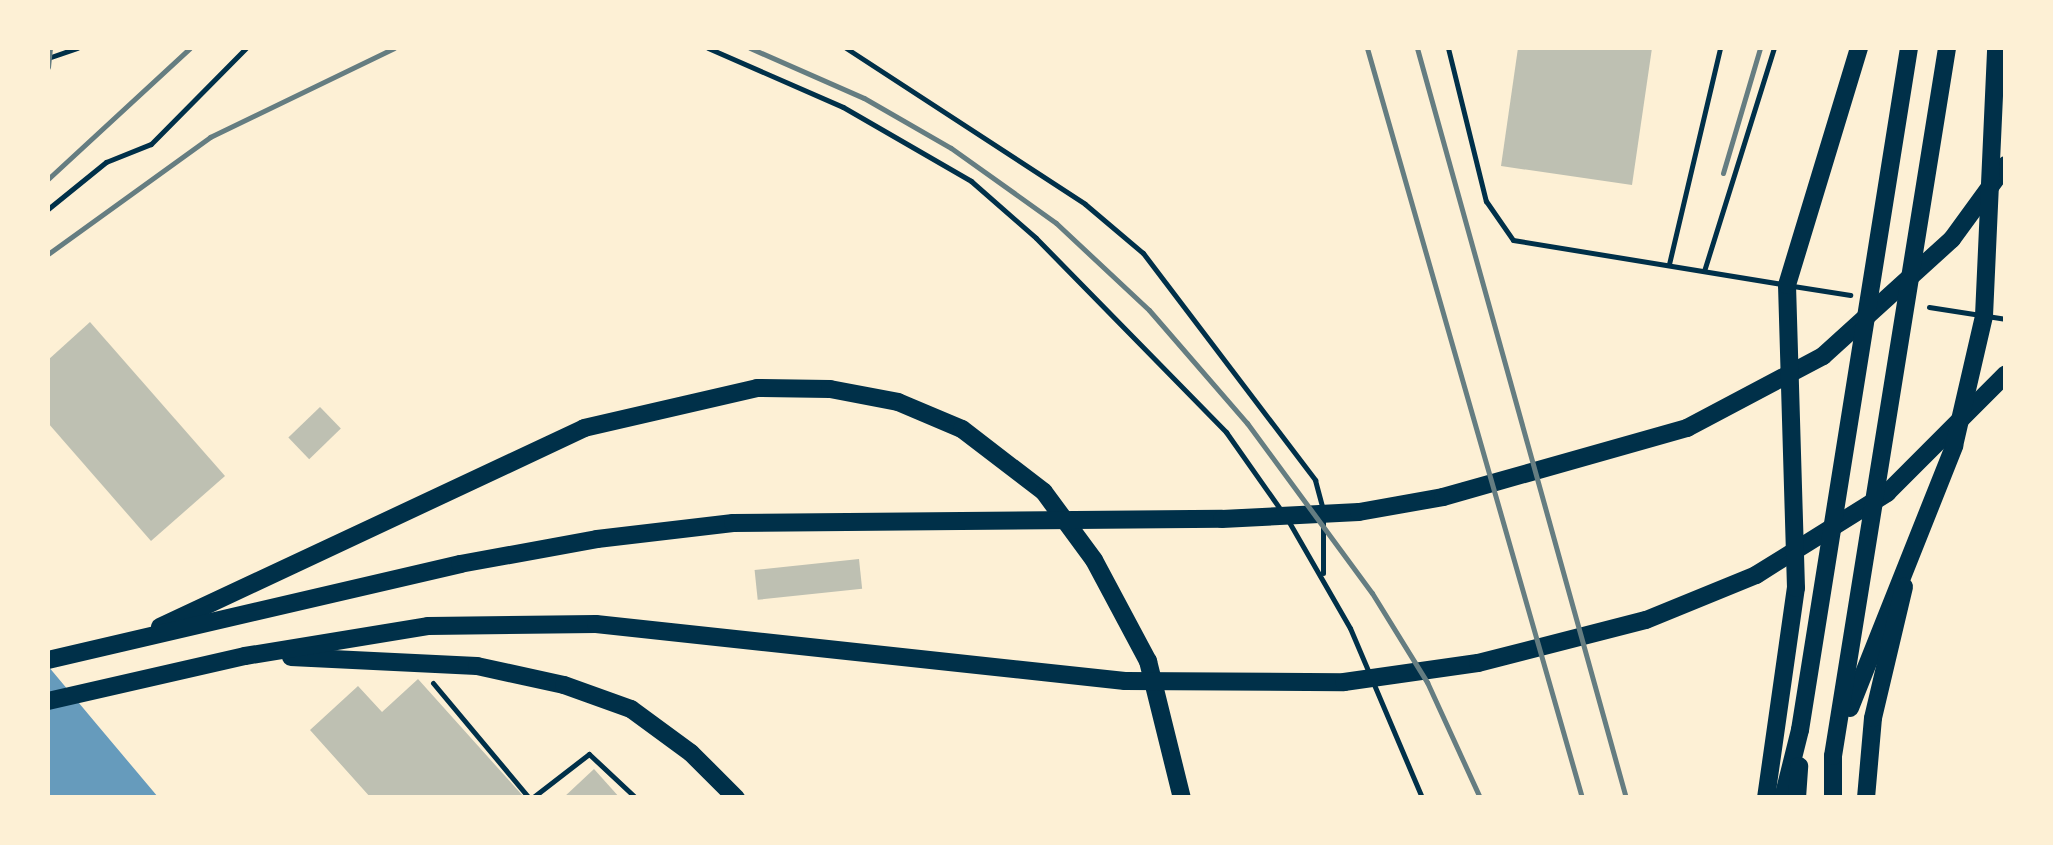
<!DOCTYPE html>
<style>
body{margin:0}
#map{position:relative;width:2053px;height:845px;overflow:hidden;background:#fdf0d5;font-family:"Fira Sans",sans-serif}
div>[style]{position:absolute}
.water>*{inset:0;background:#669bbc}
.building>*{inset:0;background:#bec0b2;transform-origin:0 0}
.service>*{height:5px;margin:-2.5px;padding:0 2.5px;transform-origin:2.5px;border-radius:2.5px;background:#003049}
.motorway>*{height:18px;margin:-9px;padding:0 9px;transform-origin:9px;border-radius:9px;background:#003049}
.rail>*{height:5px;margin:-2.5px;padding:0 2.5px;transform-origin:2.5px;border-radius:2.5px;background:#657d81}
span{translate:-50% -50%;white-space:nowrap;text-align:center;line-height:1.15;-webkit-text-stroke:8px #fdf0d5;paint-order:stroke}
.frame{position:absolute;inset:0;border:50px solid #fdf0d5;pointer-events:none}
</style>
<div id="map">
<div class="water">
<i style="clip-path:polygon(48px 666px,94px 721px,158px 797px,48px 797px)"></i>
</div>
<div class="building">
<i style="clip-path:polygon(1518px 48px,1652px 48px,1632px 185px,1501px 166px)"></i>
<i style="clip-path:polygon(90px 322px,225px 476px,151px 541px,48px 423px,48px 360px)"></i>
<i style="left:320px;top:407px;width:30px;height:44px;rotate:46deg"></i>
<i style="left:859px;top:559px;width:30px;height:105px;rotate:84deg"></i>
<i style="clip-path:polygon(418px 679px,523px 796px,521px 798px,371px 798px,310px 730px,358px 686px,382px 712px)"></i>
<i style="clip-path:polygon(594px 769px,620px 798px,563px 798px)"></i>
</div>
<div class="service">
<i style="left:708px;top:48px;width:147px;rotate:23.6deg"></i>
<i style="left:843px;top:107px;width:148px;rotate:30deg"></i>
<i style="left:971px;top:181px;width:86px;rotate:41.2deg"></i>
<i style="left:1036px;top:238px;width:272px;rotate:45.6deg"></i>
<i style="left:1226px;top:432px;width:99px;rotate:54.9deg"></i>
<i style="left:846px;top:48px;width:285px;rotate:33.1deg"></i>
<i style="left:1085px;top:204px;width:76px;rotate:40.2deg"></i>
<i style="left:1143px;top:253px;width:285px;rotate:52.8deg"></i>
<i style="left:1315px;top:480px;width:30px;rotate:75deg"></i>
<i style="left:1448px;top:48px;width:158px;rotate:76.1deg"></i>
<i style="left:1486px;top:201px;width:47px;rotate:55.3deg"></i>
<i style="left:1513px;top:240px;width:273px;rotate:9.3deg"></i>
<i style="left:48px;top:58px;width:31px;rotate:-19deg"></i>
<i style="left:48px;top:209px;width:75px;rotate:-39deg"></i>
<i style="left:106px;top:162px;width:48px;rotate:-21.8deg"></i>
<i style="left:151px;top:144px;width:135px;rotate:-45.3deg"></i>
<i style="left:1669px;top:264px;width:222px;rotate:-76.7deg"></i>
<i style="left:1704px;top:271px;width:234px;rotate:-72.6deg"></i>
<i style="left:1793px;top:286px;width:58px;rotate:9deg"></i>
<i style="left:1929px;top:307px;width:78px;rotate:8.9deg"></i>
<i style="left:1289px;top:522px;width:122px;rotate:60.1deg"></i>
<i style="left:1350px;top:628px;width:185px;rotate:67deg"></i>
<i style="left:1323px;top:573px;width:53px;rotate:-90deg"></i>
<i style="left:433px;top:683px;width:150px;rotate:50.1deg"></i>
<i style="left:532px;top:798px;width:72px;rotate:-37.7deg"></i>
<i style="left:589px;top:754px;width:64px;rotate:43.1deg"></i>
</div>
<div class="motorway">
<i style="left:160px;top:627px;width:468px;rotate:-25.1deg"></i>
<i style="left:584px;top:428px;width:178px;rotate:-13deg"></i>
<i style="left:757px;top:388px;width:73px;rotate:0.8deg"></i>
<i style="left:830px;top:389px;width:69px;rotate:10.8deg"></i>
<i style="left:898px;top:402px;width:69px;rotate:22.9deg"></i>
<i style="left:962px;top:429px;width:103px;rotate:37.5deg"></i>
<i style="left:1044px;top:492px;width:84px;rotate:53.7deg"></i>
<i style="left:1094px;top:560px;width:115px;rotate:61.9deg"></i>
<i style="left:1148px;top:661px;width:141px;rotate:76.1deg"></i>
<i style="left:291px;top:657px;width:186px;rotate:2.8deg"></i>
<i style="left:477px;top:666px;width:89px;rotate:12.3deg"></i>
<i style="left:564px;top:685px;width:71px;rotate:19.7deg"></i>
<i style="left:631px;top:709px;width:74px;rotate:36.3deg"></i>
<i style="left:691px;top:753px;width:64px;rotate:45deg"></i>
<i style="left:48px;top:660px;width:423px;rotate:-13.1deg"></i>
<i style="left:460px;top:564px;width:139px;rotate:-10.3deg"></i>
<i style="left:597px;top:539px;width:137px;rotate:-6.7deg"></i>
<i style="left:733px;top:523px;width:489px;rotate:-0.5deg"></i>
<i style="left:1222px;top:519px;width:137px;rotate:-2.9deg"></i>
<i style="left:1359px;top:512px;width:85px;rotate:-10.1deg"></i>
<i style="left:1443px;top:497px;width:254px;rotate:-15.8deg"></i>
<i style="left:1687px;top:428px;width:154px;rotate:-27.9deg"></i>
<i style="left:1823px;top:356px;width:174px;rotate:-42.2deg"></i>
<i style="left:1952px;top:239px;width:92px;rotate:-53.9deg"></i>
<i style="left:48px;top:701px;width:202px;rotate:-12.9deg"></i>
<i style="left:245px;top:656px;width:185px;rotate:-9.3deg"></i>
<i style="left:428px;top:626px;width:168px;rotate:-0.7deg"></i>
<i style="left:596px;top:624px;width:532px;rotate:6.15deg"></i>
<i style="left:1125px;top:681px;width:219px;rotate:0.3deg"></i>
<i style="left:1344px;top:682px;width:135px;rotate:-8.1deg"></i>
<i style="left:1478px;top:663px;width:173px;rotate:-14.4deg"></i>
<i style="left:1646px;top:620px;width:119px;rotate:-22.2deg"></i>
<i style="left:1756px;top:575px;width:155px;rotate:-32deg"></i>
<i style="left:1887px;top:493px;width:168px;rotate:-45deg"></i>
<i style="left:1850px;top:708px;width:282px;rotate:-68.3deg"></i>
<i style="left:1954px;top:446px;width:133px;rotate:-77deg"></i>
<i style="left:1984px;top:316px;width:268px;rotate:-87.4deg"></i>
<i style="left:1766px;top:798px;width:212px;rotate:-81.9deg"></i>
<i style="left:1796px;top:588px;width:303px;rotate:-91.7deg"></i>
<i style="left:1787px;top:285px;width:248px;rotate:-73.1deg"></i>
<i style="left:1783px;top:798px;width:70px;rotate:-76deg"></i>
<i style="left:1800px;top:730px;width:691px;rotate:-80.92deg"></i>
<i style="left:1797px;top:798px;width:32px;rotate:-86deg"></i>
<i style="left:1833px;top:798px;width:42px;rotate:-90deg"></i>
<i style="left:1833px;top:756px;width:717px;rotate:-80.85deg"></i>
<i style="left:1866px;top:798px;width:80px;rotate:-85deg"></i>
<i style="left:1873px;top:718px;width:135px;rotate:-76.7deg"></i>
</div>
<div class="rail">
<i style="left:750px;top:48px;width:124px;rotate:23.7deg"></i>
<i style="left:864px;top:98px;width:100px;rotate:29.9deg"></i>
<i style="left:951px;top:148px;width:129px;rotate:35.5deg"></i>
<i style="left:1056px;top:223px;width:127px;rotate:43.1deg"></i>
<i style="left:1149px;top:310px;width:150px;rotate:49.1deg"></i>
<i style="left:1247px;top:423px;width:211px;rotate:53.7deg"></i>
<i style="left:1372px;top:593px;width:105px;rotate:58.3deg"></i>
<i style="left:1427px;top:682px;width:128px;rotate:65.4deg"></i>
<i style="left:1367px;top:48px;width:780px;rotate:74deg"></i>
<i style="left:1417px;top:48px;width:779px;rotate:74.43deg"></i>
<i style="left:48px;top:67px;width:19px;rotate:-84deg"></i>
<i style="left:1723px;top:173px;width:130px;rotate:-73.5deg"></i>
<i style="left:48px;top:179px;width:193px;rotate:-42.7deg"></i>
<i style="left:48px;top:254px;width:200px;rotate:-35.8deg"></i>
<i style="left:210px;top:137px;width:204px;rotate:-25.8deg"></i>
</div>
<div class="frame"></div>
</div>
